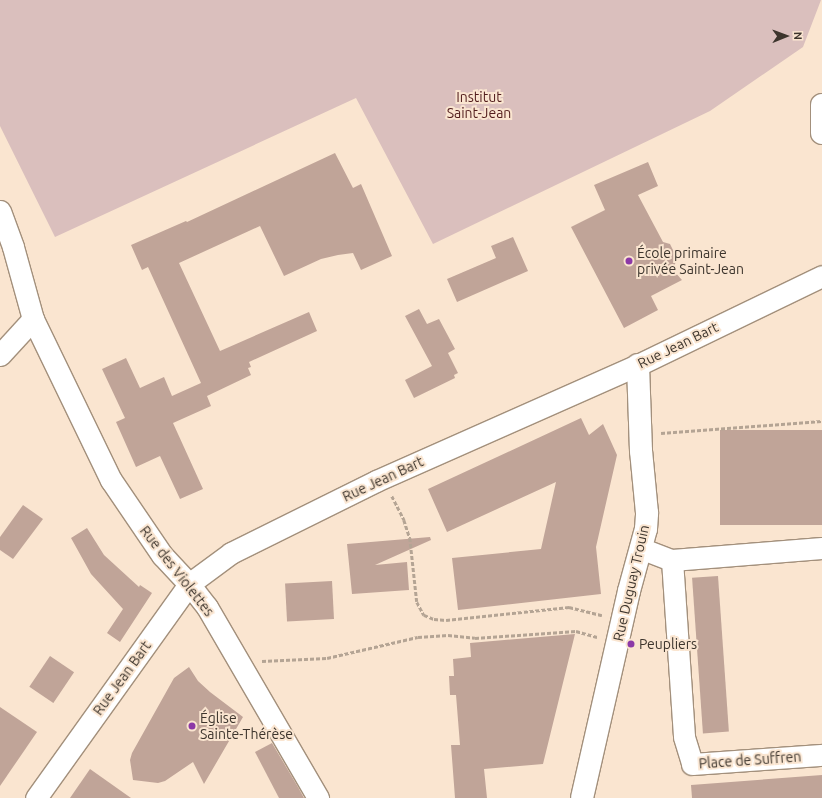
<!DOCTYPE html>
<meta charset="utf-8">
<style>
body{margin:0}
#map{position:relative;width:822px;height:798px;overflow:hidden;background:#fae5d0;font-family:Ubuntu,sans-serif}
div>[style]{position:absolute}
.green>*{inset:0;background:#dabfbd}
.building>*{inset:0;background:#c0a498;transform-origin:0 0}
.path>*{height:2.5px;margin-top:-1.25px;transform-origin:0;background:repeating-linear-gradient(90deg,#b4a494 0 4px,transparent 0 6px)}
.roads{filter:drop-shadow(1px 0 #a3907c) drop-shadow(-1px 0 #a3907c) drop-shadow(0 1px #a3907c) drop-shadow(0 -1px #a3907c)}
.minor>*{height:21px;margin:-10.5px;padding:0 10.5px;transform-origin:10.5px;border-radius:10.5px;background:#fff}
.tertiary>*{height:22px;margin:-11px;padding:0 11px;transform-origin:11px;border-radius:11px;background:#fff}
.dots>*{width:11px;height:11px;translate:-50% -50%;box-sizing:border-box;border:2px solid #fae5d0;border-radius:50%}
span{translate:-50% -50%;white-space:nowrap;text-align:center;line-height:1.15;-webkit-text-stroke:4px #fae5d0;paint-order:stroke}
.park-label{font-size:14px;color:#521d1d}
.poi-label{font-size:14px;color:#3d352d}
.left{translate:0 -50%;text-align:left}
.street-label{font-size:14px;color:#3d352d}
.north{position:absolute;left:766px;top:16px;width:40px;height:40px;-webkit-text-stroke:3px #fae5d0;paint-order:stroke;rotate:89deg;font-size:11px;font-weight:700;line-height:16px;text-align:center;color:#3d352d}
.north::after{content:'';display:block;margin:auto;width:14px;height:18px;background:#3d352d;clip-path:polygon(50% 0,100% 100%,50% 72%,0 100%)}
</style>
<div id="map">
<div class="green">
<i style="clip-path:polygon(0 0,821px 0,803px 47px,710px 111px,433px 244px,356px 98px,55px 237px,0 126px)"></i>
</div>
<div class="building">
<i style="clip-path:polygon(335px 153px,353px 188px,361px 184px,392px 256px,361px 270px,353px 253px,338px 255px,321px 259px,284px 276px,260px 226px,179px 263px,220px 351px,309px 312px,317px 331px,249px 362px,251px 367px,248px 368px,251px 375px,207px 396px,203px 386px,211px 406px,173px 423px,203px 489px,180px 499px,160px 456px,136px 467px,116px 422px,125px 418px,102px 369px,126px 358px,140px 388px,164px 377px,172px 396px,201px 383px,148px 267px,142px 270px,131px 245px,186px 221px,187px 222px)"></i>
<i style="clip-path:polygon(648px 162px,658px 186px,638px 195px,663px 242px,670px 244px,677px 258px,673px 270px,682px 280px,651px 296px,658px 310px,624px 328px,571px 227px,605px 210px,594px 185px)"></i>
<i style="clip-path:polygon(513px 237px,528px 271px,457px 302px,447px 279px,496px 258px,491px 246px)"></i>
<i style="clip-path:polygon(419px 309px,427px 324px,439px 319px,455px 349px,448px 353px,458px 373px,454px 375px,455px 378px,414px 398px,405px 380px,432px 366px,405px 316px)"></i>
<i style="clip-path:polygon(581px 418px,589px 435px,603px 424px,617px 455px,596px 547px,601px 594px,458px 610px,452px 558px,541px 549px,556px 482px,447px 532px,428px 489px)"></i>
<i style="left:822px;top:430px;width:95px;height:102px;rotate:90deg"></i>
<i style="clip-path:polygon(23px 505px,43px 519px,13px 559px,0 550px,0 537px)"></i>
<i style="clip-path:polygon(87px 528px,104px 555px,139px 587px,140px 585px,152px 593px,120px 642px,107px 633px,123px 609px,91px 574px,71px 538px)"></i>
<i style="clip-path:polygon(430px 537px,431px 540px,375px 565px,407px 562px,409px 590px,352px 594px,347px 544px)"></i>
<i style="left:718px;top:576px;width:156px;height:26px;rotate:86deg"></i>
<i style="left:332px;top:581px;width:38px;height:47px;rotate:87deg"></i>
<i style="clip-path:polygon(575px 634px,543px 764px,484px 769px,487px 798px,455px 798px,451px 745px,460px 745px,456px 695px,450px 695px,449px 676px,454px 676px,453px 659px,471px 657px,470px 643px)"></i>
<i style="left:50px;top:656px;width:29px;height:37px;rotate:34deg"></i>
<i style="clip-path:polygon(189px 667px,198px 681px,210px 692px,243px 717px,204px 784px,193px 762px,165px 781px,158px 783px,133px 780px,130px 760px,132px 753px,174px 678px)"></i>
<i style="clip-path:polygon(0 707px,37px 732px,0 786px)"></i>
<i style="clip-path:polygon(272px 743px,298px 787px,304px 798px,279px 798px,255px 752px)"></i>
<i style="clip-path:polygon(90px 769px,131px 798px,70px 798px)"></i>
<i style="clip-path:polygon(822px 775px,822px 798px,692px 798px,691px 785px)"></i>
</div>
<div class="path">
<i style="left:661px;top:433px;width:161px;rotate:-4.3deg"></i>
<i style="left:392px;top:496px;width:27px;rotate:63deg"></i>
<i style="left:404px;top:520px;width:19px;rotate:72deg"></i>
<i style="left:410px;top:538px;width:64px;rotate:83.8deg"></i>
<i style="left:417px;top:602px;width:15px;rotate:62deg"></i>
<i style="left:424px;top:615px;width:11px;rotate:22deg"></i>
<i style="left:434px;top:619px;width:12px;rotate:5deg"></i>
<i style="left:446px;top:620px;width:124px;rotate:-6deg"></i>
<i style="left:569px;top:607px;width:34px;rotate:14deg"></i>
<i style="left:262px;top:661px;width:65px;rotate:-2.6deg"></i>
<i style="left:327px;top:658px;width:93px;rotate:-13deg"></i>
<i style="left:418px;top:637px;width:30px;rotate:-4deg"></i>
<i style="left:448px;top:635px;width:27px;rotate:6deg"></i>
<i style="left:475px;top:638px;width:101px;rotate:-4deg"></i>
<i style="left:576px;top:631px;width:22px;rotate:16deg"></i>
</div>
<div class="roads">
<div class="minor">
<i style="left:0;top:211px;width:38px;rotate:70deg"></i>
<i style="left:13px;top:247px;width:75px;rotate:74.5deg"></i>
<i style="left:33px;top:319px;width:179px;rotate:64.2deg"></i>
<i style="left:111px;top:480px;width:91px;rotate:55.8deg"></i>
<i style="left:162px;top:555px;width:40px;rotate:47deg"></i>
<i style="left:189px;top:584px;width:29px;rotate:52deg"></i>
<i style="left:207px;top:607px;width:221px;rotate:59.8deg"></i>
<i style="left:0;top:355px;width:49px;rotate:-47.5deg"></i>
<i style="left:640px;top:548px;width:34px;rotate:21deg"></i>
<i style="left:672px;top:560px;width:150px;rotate:-4.6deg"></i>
<i style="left:672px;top:560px;width:177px;rotate:86.1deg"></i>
<i style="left:684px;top:737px;width:28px;rotate:73deg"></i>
<i style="left:692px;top:764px;width:130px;rotate:-4deg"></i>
<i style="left:36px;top:798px;width:263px;rotate:-54.4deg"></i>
<i style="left:189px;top:584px;width:52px;rotate:-36.4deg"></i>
<i style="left:231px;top:553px;width:162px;rotate:-26.4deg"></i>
<i style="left:376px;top:481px;width:287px;rotate:-23.9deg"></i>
<i style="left:638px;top:365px;width:204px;rotate:-25.8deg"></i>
</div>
<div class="tertiary">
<i style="left:822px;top:105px;width:28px;rotate:90deg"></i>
<i style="left:582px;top:798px;width:212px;rotate:-77.2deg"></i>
<i style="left:629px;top:591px;width:64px;rotate:-74.7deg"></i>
<i style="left:646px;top:529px;width:16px;rotate:-86deg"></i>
<i style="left:647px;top:513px;width:62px;rotate:-95.5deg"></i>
<i style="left:641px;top:451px;width:86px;rotate:-92deg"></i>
</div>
</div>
<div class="dots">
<i style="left:629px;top:261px;background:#8c39a7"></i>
<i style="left:631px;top:644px;background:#8c39a7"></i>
<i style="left:192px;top:726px;background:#8c39a7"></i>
</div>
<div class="park-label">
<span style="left:479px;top:105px">Institut<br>Saint-Jean</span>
</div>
<div class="poi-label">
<span class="left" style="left:637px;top:261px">École primaire<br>privée Saint-Jean</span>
<span class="left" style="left:639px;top:644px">Peupliers</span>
<span class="left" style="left:200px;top:726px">Église<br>Sainte-Thérèse</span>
</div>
<div class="street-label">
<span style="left:678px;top:345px;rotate:-26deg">Rue Jean Bart</span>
<span style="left:383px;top:479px;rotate:-25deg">Rue Jean Bart</span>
<span style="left:177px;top:571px;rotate:52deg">Rue des Violettes</span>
<span style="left:631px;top:583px;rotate:-77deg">Rue Duguay Trouin</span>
<span style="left:122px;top:678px;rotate:-54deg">Rue Jean Bart</span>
<span style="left:750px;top:760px;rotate:-4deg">Place de Suffren</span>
</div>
<div class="north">N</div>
</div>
